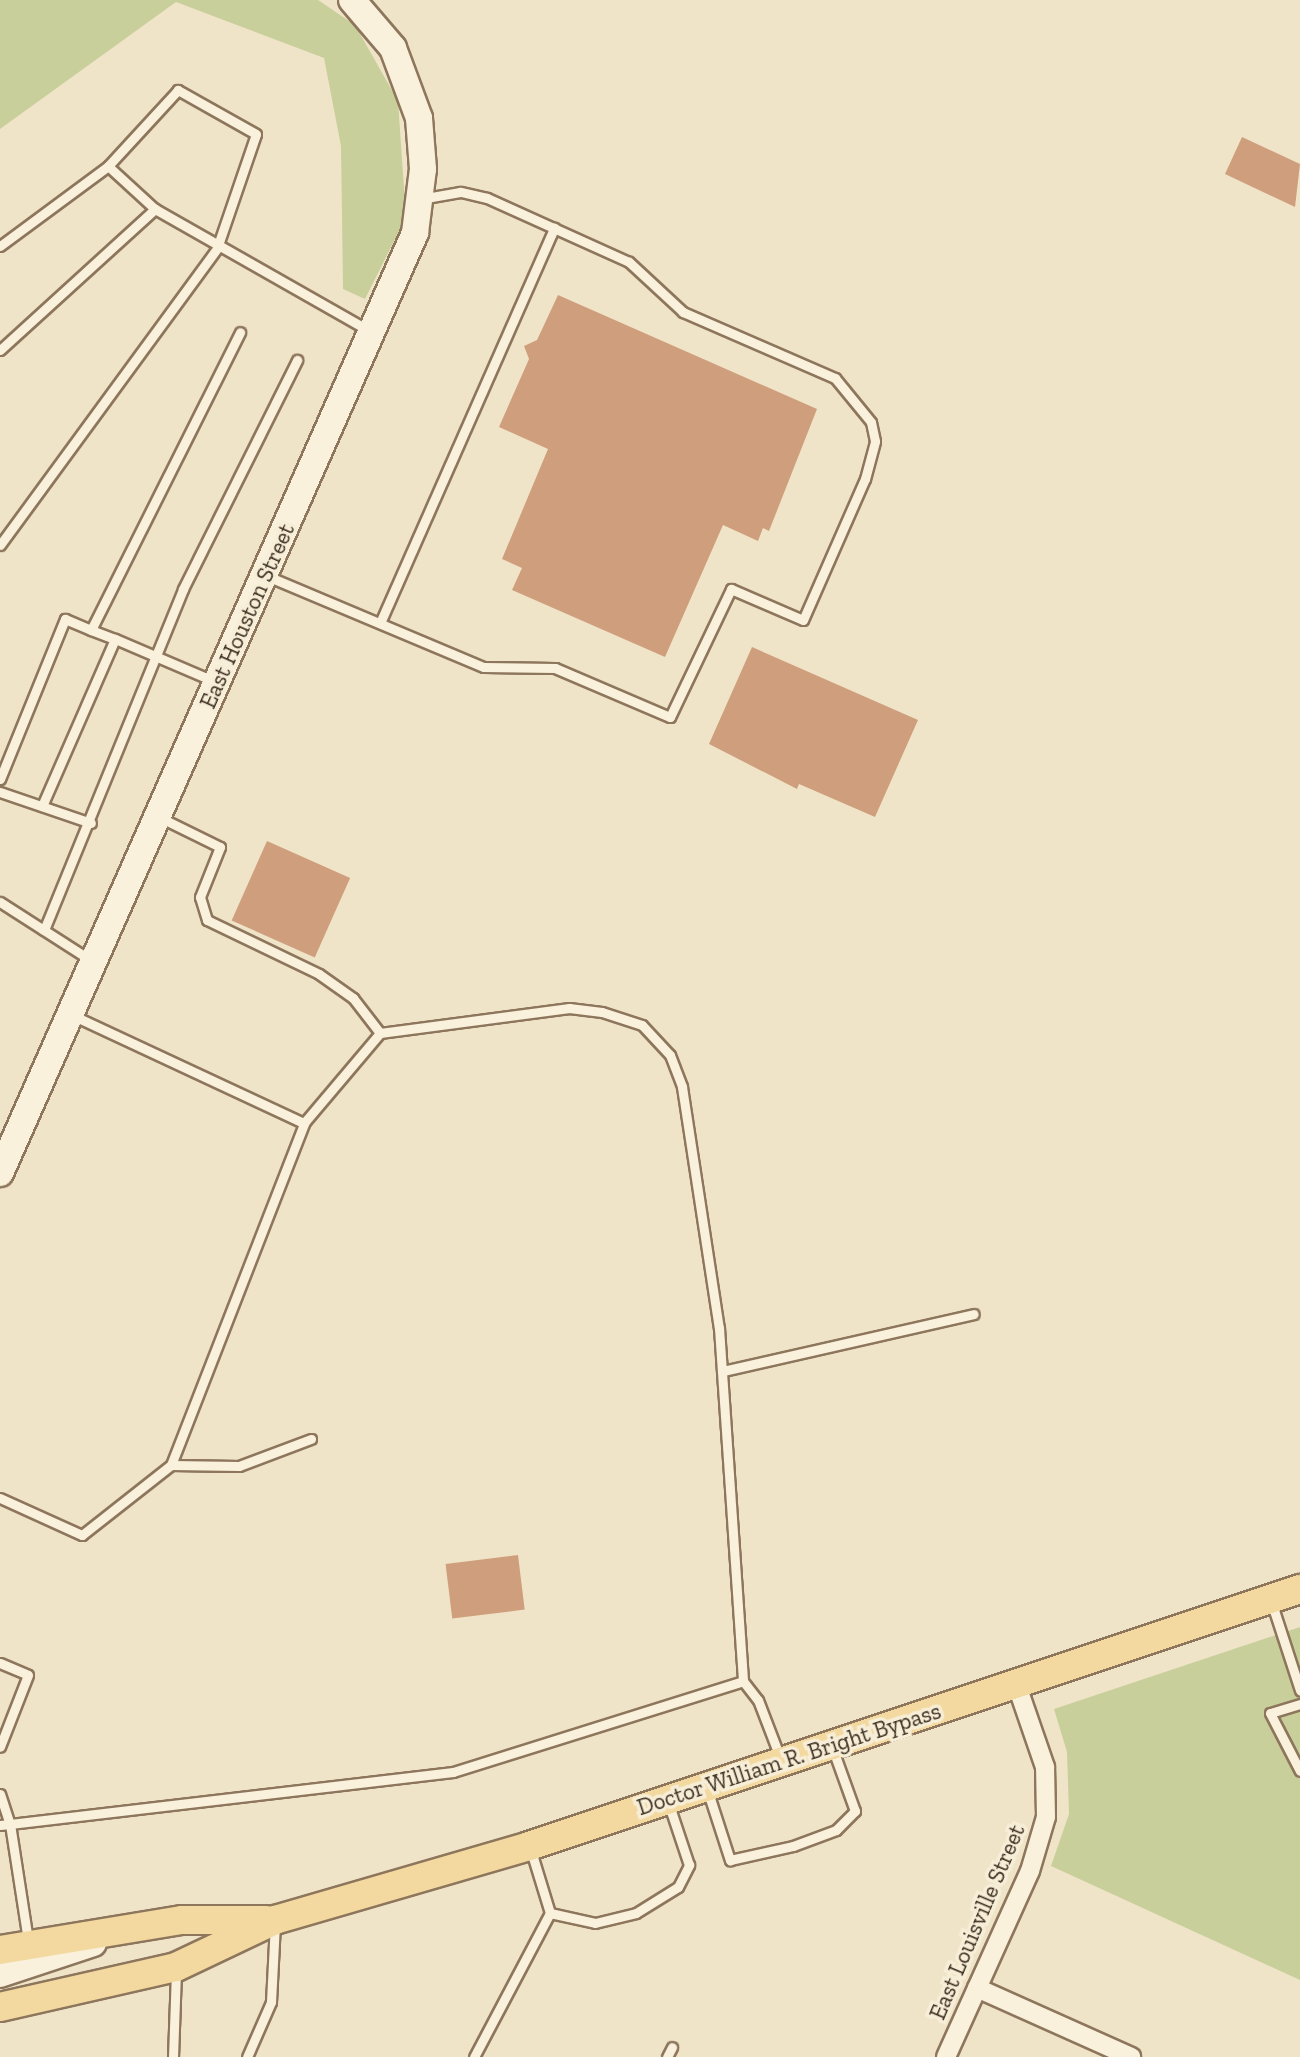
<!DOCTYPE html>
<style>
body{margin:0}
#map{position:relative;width:1300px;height:2057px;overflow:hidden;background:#f0e4c8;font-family:"Zilla Slab",serif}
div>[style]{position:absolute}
.green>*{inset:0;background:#c9cf9b}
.building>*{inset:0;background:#cf9f7d;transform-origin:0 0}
.roads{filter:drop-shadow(2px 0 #8d765c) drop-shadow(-2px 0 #8d765c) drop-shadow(0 2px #8d765c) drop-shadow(0 -2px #8d765c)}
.lane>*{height:9px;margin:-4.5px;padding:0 4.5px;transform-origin:4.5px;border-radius:4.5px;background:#faf1dc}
.street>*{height:18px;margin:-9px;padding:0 9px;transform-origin:9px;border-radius:9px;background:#faf1dc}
.secondary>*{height:26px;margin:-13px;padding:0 13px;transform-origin:13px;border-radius:13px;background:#faf1dc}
.primary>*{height:28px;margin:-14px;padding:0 14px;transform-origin:14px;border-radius:14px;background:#f3d9a0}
span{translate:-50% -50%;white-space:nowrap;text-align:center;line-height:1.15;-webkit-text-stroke:7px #f7eed8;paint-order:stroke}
.street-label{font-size:23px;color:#3d2e20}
</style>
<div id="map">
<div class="green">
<i style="clip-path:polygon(0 0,318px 0,355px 25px,398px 101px,406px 217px,365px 299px,343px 289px,341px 146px,324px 58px,176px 2px,0 129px)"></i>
<i style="clip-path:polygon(1300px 1627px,1300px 1980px,1051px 1866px,1069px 1814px,1067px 1752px,1054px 1709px)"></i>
</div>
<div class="building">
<i style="clip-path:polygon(1242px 137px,1300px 164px,1295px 207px,1225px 174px)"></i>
<i style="clip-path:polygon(558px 295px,817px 409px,769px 531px,763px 528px,758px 541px,723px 525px,665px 657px,512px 590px,522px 568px,502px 559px,548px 449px,499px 427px,529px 359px,524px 346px,537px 340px)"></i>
<i style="clip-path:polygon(752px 647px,918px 720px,875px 817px,799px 784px,797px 789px,709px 744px)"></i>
<i style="left:267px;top:841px;width:91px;height:87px;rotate:24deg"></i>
<i style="left:518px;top:1555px;width:55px;height:73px;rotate:83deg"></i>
</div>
<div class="roads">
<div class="lane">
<i style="left:0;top:246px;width:134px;rotate:-36.5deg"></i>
<i style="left:0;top:350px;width:210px;rotate:-42.3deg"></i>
<i style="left:155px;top:209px;width:247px;rotate:29.6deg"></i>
<i style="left:0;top:545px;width:368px;rotate:-53.8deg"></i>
<i style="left:217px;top:248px;width:120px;rotate:-71.1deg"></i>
<i style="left:256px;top:134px;width:90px;rotate:-150.6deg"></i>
<i style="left:178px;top:90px;width:103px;rotate:132.6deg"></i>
<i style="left:108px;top:166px;width:64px;rotate:42.5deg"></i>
<i style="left:267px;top:576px;width:235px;rotate:22.8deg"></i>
<i style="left:484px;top:667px;width:71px;rotate:0.8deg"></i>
<i style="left:555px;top:668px;width:125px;rotate:23.1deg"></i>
<i style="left:670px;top:717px;width:142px;rotate:-64.5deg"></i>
<i style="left:731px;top:589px;width:78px;rotate:23.3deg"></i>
<i style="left:803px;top:620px;width:154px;rotate:-66.3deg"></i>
<i style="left:865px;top:479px;width:39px;rotate:-75deg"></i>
<i style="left:875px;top:441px;width:19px;rotate:-102deg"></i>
<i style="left:871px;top:422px;width:57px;rotate:-129.3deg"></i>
<i style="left:835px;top:378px;width:166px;rotate:-156.5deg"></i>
<i style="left:683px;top:312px;width:74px;rotate:-137.2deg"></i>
<i style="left:629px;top:262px;width:156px;rotate:-155.7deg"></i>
<i style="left:487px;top:198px;width:28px;rotate:-167deg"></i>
<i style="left:460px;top:192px;width:39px;rotate:170deg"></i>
<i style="left:380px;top:623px;width:432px;rotate:-66.2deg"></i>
<i style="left:91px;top:630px;width:26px;rotate:21deg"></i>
<i style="left:0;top:779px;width:173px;rotate:-67.9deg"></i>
<i style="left:65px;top:619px;width:28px;rotate:23deg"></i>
<i style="left:91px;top:630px;width:333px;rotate:-63.4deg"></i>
<i style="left:0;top:792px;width:96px;rotate:18.8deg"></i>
<i style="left:42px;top:806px;width:182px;rotate:-66.4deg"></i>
<i style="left:115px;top:639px;width:110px;rotate:23.1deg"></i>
<i style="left:159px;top:817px;width:68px;rotate:26.2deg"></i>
<i style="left:220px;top:847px;width:54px;rotate:111.8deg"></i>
<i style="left:200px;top:897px;width:24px;rotate:73deg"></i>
<i style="left:207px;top:920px;width:124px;rotate:25.7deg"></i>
<i style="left:319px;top:974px;width:42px;rotate:35.2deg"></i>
<i style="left:353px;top:998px;width:44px;rotate:52.4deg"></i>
<i style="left:0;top:902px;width:109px;rotate:32.7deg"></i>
<i style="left:44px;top:930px;width:368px;rotate:-67.8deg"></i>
<i style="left:183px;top:589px;width:256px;rotate:-63.5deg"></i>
<i style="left:72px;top:1015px;width:256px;rotate:25deg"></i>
<i style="left:723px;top:1371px;width:257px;rotate:-12.8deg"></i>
<i style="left:171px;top:1465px;width:68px;rotate:0.8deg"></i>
<i style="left:239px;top:1466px;width:77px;rotate:-20.6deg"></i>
<i style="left:0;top:1498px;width:90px;rotate:24.3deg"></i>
<i style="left:82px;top:1535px;width:113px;rotate:-38.2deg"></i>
<i style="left:171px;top:1465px;width:367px;rotate:-68.7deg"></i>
<i style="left:304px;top:1123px;width:118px;rotate:-49.8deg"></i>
<i style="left:380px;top:1033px;width:191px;rotate:-7.5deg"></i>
<i style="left:569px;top:1008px;width:33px;rotate:7deg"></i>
<i style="left:602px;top:1012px;width:42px;rotate:18deg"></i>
<i style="left:642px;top:1025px;width:41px;rotate:47deg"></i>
<i style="left:670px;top:1055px;width:34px;rotate:69deg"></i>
<i style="left:682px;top:1087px;width:244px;rotate:81.3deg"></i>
<i style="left:719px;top:1328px;width:354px;rotate:86.1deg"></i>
<i style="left:1271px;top:1601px;width:94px;rotate:72deg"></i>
<i style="left:0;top:1663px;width:30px;rotate:23deg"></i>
<i style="left:28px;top:1675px;width:77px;rotate:111.3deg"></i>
<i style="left:1300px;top:1704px;width:31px;rotate:163deg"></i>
<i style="left:1270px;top:1713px;width:65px;rotate:62.7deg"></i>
<i style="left:707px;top:1789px;width:75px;rotate:72.1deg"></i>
<i style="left:730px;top:1860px;width:65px;rotate:-12.5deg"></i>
<i style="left:793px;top:1846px;width:46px;rotate:-20.4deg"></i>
<i style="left:836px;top:1830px;width:27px;rotate:-45deg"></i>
<i style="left:855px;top:1811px;width:65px;rotate:-109.8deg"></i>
<i style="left:0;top:1794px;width:32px;rotate:72deg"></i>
<i style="left:10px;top:1824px;width:446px;rotate:-6.7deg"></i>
<i style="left:453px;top:1772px;width:304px;rotate:-17.4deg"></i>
<i style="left:743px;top:1681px;width:24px;rotate:52deg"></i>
<i style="left:758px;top:1700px;width:64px;rotate:69deg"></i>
<i style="left:0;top:1825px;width:10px;rotate:-6deg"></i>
<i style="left:10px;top:1824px;width:117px;rotate:81.2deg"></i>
<i style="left:550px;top:1913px;width:46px;rotate:12.5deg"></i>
<i style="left:595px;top:1923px;width:42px;rotate:-13.7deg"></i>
<i style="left:636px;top:1913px;width:49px;rotate:-31.8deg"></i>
<i style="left:678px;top:1887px;width:25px;rotate:-63deg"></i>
<i style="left:689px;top:1865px;width:63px;rotate:-108.4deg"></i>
<i style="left:173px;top:2057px;width:85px;rotate:-88deg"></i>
<i style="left:247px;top:2057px;width:60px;rotate:-66.4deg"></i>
<i style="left:271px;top:2002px;width:78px;rotate:-87.1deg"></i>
<i style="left:474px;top:2057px;width:163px;rotate:-62.2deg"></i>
<i style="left:550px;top:1913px;width:65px;rotate:-107deg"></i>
<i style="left:667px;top:2057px;width:11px;rotate:-63deg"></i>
</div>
<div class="street">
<i style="left:977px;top:1988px;width:169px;rotate:24.1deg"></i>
<i style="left:946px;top:2057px;width:204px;rotate:-65.7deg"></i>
<i style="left:1030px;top:1871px;width:56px;rotate:-73.5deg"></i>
<i style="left:1046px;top:1817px;width:50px;rotate:-91.1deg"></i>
<i style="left:1045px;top:1767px;width:89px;rotate:-109deg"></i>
</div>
<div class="secondary">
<i style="left:0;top:1173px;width:1028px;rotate:-66.18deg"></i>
<i style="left:415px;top:233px;width:64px;rotate:-82.9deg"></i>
<i style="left:423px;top:169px;width:51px;rotate:-94.5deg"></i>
<i style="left:419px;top:118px;width:75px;rotate:-110.4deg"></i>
<i style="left:393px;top:48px;width:63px;rotate:-130.5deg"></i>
<i style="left:0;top:1974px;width:98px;rotate:-18.4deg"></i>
</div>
<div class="primary">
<i style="left:0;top:1950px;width:184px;rotate:-9.4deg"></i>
<i style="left:182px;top:1920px;width:84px"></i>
<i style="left:0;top:2007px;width:180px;rotate:-12.8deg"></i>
<i style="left:176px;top:1967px;width:110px;rotate:-25.4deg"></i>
<i style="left:275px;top:1920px;width:265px;rotate:-16.2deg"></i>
<i style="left:529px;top:1846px;width:813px;rotate:-18.43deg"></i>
</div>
</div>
<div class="street-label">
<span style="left:247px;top:616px;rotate:-66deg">East Houston Street</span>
<span style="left:789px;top:1759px;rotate:-18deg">Doctor William R. Bright Bypass</span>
<span style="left:977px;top:1922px;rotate:-67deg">East Louisville Street</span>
</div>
</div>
